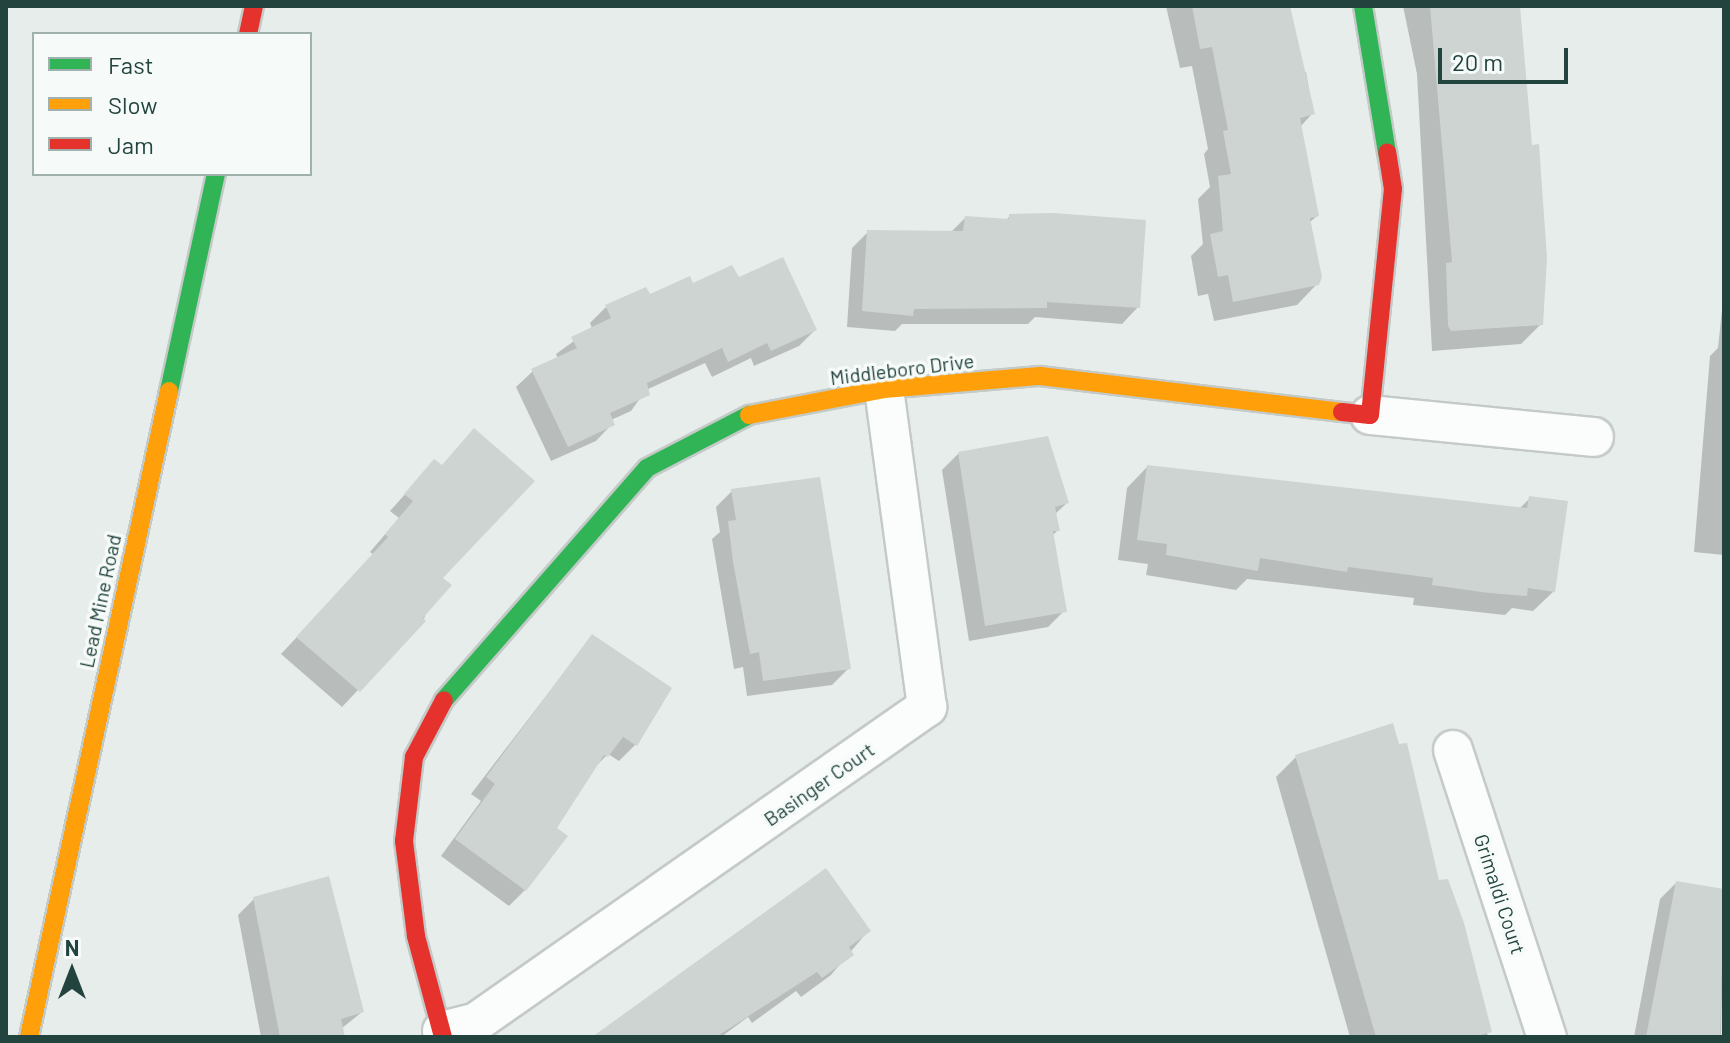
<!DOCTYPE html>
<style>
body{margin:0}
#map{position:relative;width:1730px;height:1043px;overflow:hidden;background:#e7edeb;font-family:Barlow,sans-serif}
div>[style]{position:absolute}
.shadow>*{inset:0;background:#0003}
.building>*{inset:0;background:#ced4d2}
.roads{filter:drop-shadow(2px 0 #c4cac8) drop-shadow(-2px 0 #c4cac8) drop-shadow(0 2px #c4cac8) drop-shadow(0 -2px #c4cac8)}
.street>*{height:38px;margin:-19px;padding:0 19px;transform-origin:19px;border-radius:19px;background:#fbfcfc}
.fast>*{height:18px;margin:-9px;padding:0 9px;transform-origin:9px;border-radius:9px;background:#30b455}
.slow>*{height:18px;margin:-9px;padding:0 9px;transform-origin:9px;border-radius:9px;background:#ff9f0a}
.jam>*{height:18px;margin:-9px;padding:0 9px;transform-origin:9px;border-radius:9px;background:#e5322d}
span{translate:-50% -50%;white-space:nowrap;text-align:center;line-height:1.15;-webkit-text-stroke:7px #f6fbf9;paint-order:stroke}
.street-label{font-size:20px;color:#22433e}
.frame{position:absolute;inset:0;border:8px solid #22433e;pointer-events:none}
.legend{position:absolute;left:32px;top:32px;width:280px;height:144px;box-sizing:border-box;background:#f6fbf9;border:2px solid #a1b1ae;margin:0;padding:10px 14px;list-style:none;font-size:24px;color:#22433e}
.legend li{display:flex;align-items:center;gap:16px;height:40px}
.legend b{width:40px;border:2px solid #a1b1ae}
.north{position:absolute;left:32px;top:931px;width:80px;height:80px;-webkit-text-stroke:6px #f6fbf9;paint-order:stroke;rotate:0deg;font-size:22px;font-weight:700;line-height:32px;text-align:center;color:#22433e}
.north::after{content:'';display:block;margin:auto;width:28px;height:36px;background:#22433e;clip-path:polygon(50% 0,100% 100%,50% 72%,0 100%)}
.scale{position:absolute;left:1438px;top:48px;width:130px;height:36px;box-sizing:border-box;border:4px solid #22433e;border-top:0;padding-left:10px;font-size:24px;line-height:28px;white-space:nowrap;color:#22433e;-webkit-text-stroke:6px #f6fbf9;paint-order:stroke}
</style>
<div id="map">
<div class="shadow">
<i style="clip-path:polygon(1166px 6px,1276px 6px,1300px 74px,1306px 72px,1313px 113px,1300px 127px,1317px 216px,1309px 223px,1317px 284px,1297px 305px,1214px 321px,1208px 294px,1198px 296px,1191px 256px,1203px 244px,1198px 199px,1210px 187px,1204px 154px,1208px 149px,1192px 66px,1180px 68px)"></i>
<i style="clip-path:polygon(1403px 6px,1518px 6px,1541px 324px,1521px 344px,1432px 351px,1417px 74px)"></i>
<i style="clip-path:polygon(1010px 216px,1138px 307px,1122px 324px,1035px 317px,1028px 324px,902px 324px,895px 331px,847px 327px,852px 248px,868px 232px,950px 233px,965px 218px,1005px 221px)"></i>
<i style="clip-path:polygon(738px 280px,815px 330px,799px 346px,754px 366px,751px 358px,712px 377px,705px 363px,646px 390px,631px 411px,611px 420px,612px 424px,596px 441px,551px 461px,516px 387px,533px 371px,558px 359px,556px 354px,592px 328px,590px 323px,606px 307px)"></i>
<i style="clip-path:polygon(1723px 300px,1724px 299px,1724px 555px,1694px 552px,1710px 356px,1718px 348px)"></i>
<i style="clip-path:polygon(958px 454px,1067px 503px,1054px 515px,1058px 530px,1052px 536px,1064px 611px,1048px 627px,969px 641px,942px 470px)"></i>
<i style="clip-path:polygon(434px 462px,440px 579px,423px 621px,342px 707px,281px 654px,374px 555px,370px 552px,399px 518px,390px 511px)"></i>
<i style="clip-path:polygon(1147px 467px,1519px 509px,1530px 498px,1554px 591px,1533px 611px,1512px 608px,1505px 615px,1413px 605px,1414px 598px,1247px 579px,1236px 590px,1146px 575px,1148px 564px,1118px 560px,1127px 488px)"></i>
<i style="clip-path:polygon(732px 491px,849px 668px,832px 685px,747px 696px,743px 667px,734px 669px,712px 539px,720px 532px,716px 507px)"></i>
<i style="clip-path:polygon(592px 636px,635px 745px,619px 761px,608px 754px,591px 771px,554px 829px,525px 890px,509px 906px,441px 856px,481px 801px,471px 794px)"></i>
<i style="clip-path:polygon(1296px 757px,1437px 882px,1462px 924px,1488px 1037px,1350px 1037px,1276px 777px)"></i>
<i style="clip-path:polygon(1676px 883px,1724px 891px,1721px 1037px,1634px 1037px,1660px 899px)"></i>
<i style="clip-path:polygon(254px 899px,362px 1012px,341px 1029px,343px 1037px,261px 1037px,238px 915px)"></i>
<i style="clip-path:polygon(869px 930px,831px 975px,801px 997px,796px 991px,752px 1023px,748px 1017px,721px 1037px,595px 1037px)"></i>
</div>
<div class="building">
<i style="clip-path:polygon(1192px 6px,1290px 6px,1315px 114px,1300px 118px,1319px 216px,1310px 218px,1322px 277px,1319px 285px,1233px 302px,1228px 275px,1218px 277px,1210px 234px,1223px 231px,1218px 176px,1231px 174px,1223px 131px,1228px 130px,1212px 47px,1200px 49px)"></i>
<i style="clip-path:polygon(1430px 6px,1520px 6px,1532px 145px,1539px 144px,1547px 258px,1543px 325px,1451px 331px,1448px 326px,1446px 263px,1452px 262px)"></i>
<i style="clip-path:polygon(1054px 213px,1146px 220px,1140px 308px,1047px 302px,1047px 308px,914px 309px,913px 316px,862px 311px,867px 230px,963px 231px,965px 216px,1009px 219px,1009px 214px)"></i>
<i style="clip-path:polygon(783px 257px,817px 330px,771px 351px,767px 343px,728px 362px,722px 348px,647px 383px,650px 395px,610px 413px,615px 425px,568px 447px,531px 369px,577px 348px,571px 337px,611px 318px,605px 305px,646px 287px,650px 294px,690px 276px,693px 283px,732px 265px,739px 277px)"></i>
<i style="clip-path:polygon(474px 428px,535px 481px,443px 578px,452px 585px,423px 618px,426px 621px,360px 692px,296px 637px,388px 537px,385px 534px,413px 501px,404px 494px,434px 459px,442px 465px)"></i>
<i style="clip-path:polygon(1048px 436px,1069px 503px,1055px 507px,1060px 531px,1053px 531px,1067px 612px,985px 626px,958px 452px)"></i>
<i style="clip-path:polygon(1147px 465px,1527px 508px,1529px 496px,1568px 501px,1555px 592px,1528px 588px,1527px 596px,1489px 593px,1432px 585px,1433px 578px,1348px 567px,1347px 572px,1260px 558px,1258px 571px,1166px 555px,1167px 544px,1137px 540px)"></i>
<i style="clip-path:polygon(820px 477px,851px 669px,763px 681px,759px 652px,750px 654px,733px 562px,728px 521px,736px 520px,731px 489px)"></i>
<i style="clip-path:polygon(592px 634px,672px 688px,637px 746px,623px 737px,608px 757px,604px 755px,557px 828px,568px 836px,526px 891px,455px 839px,495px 784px,486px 777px)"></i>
<i style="clip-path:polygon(1393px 723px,1399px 744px,1407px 743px,1439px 880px,1448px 879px,1464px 923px,1492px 1032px,1473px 1037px,1376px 1037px,1295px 755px)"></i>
<i style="clip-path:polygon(826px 868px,871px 931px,849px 947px,854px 955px,822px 978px,817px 972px,716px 1037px,592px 1037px)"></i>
<i style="clip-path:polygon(329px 876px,364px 1012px,341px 1019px,345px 1037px,280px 1037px,253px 897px)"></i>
<i style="clip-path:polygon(1676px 881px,1724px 889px,1720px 1037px,1646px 1037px)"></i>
</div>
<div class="roads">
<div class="street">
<i style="left:1370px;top:415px;width:225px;rotate:5.6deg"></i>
<i style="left:1453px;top:750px;width:302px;rotate:71.9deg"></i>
<i style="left:442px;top:1031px;width:34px;rotate:-14deg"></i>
<i style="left:475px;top:1023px;width:552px;rotate:-34.96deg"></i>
<i style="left:927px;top:707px;width:321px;rotate:-97.7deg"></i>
</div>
<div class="fast">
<i style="left:1363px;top:6px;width:148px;rotate:80.7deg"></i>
<i style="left:169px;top:391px;width:222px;rotate:-77.8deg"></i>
<i style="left:444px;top:700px;width:308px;rotate:-48.8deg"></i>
<i style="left:647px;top:468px;width:115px;rotate:-27.5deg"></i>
</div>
<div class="slow">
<i style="left:749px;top:415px;width:137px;rotate:-10.9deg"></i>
<i style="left:884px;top:389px;width:157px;rotate:-4.8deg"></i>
<i style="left:1040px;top:376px;width:304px;rotate:6.8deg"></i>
<i style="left:29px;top:1037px;width:661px;rotate:-77.77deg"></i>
</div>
<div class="jam">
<i style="left:248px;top:34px;width:29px;rotate:-78deg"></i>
<i style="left:1342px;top:412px;width:28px;rotate:6deg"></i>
<i style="left:1370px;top:415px;width:227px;rotate:-84.2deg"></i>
<i style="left:1393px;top:189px;width:37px;rotate:-99deg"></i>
<i style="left:443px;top:1037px;width:105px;rotate:-105deg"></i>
<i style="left:416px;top:936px;width:96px;rotate:-97.2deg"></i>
<i style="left:404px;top:841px;width:85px;rotate:-83.2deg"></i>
<i style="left:414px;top:757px;width:64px;rotate:-62.2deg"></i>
</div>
</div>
<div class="street-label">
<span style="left:902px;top:369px;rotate:-7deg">Middleboro Drive</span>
<span style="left:100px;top:601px;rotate:-78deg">Lead Mine Road</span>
<span style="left:819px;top:784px;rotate:-35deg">Basinger Court</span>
<span style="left:1500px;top:894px;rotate:72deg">Grimaldi Court</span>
</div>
<div class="frame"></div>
<ul class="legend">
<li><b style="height:10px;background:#30b455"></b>Fast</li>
<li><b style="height:10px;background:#ff9f0a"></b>Slow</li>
<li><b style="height:10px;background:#e5322d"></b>Jam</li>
</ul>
<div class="north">N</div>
<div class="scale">20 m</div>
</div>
